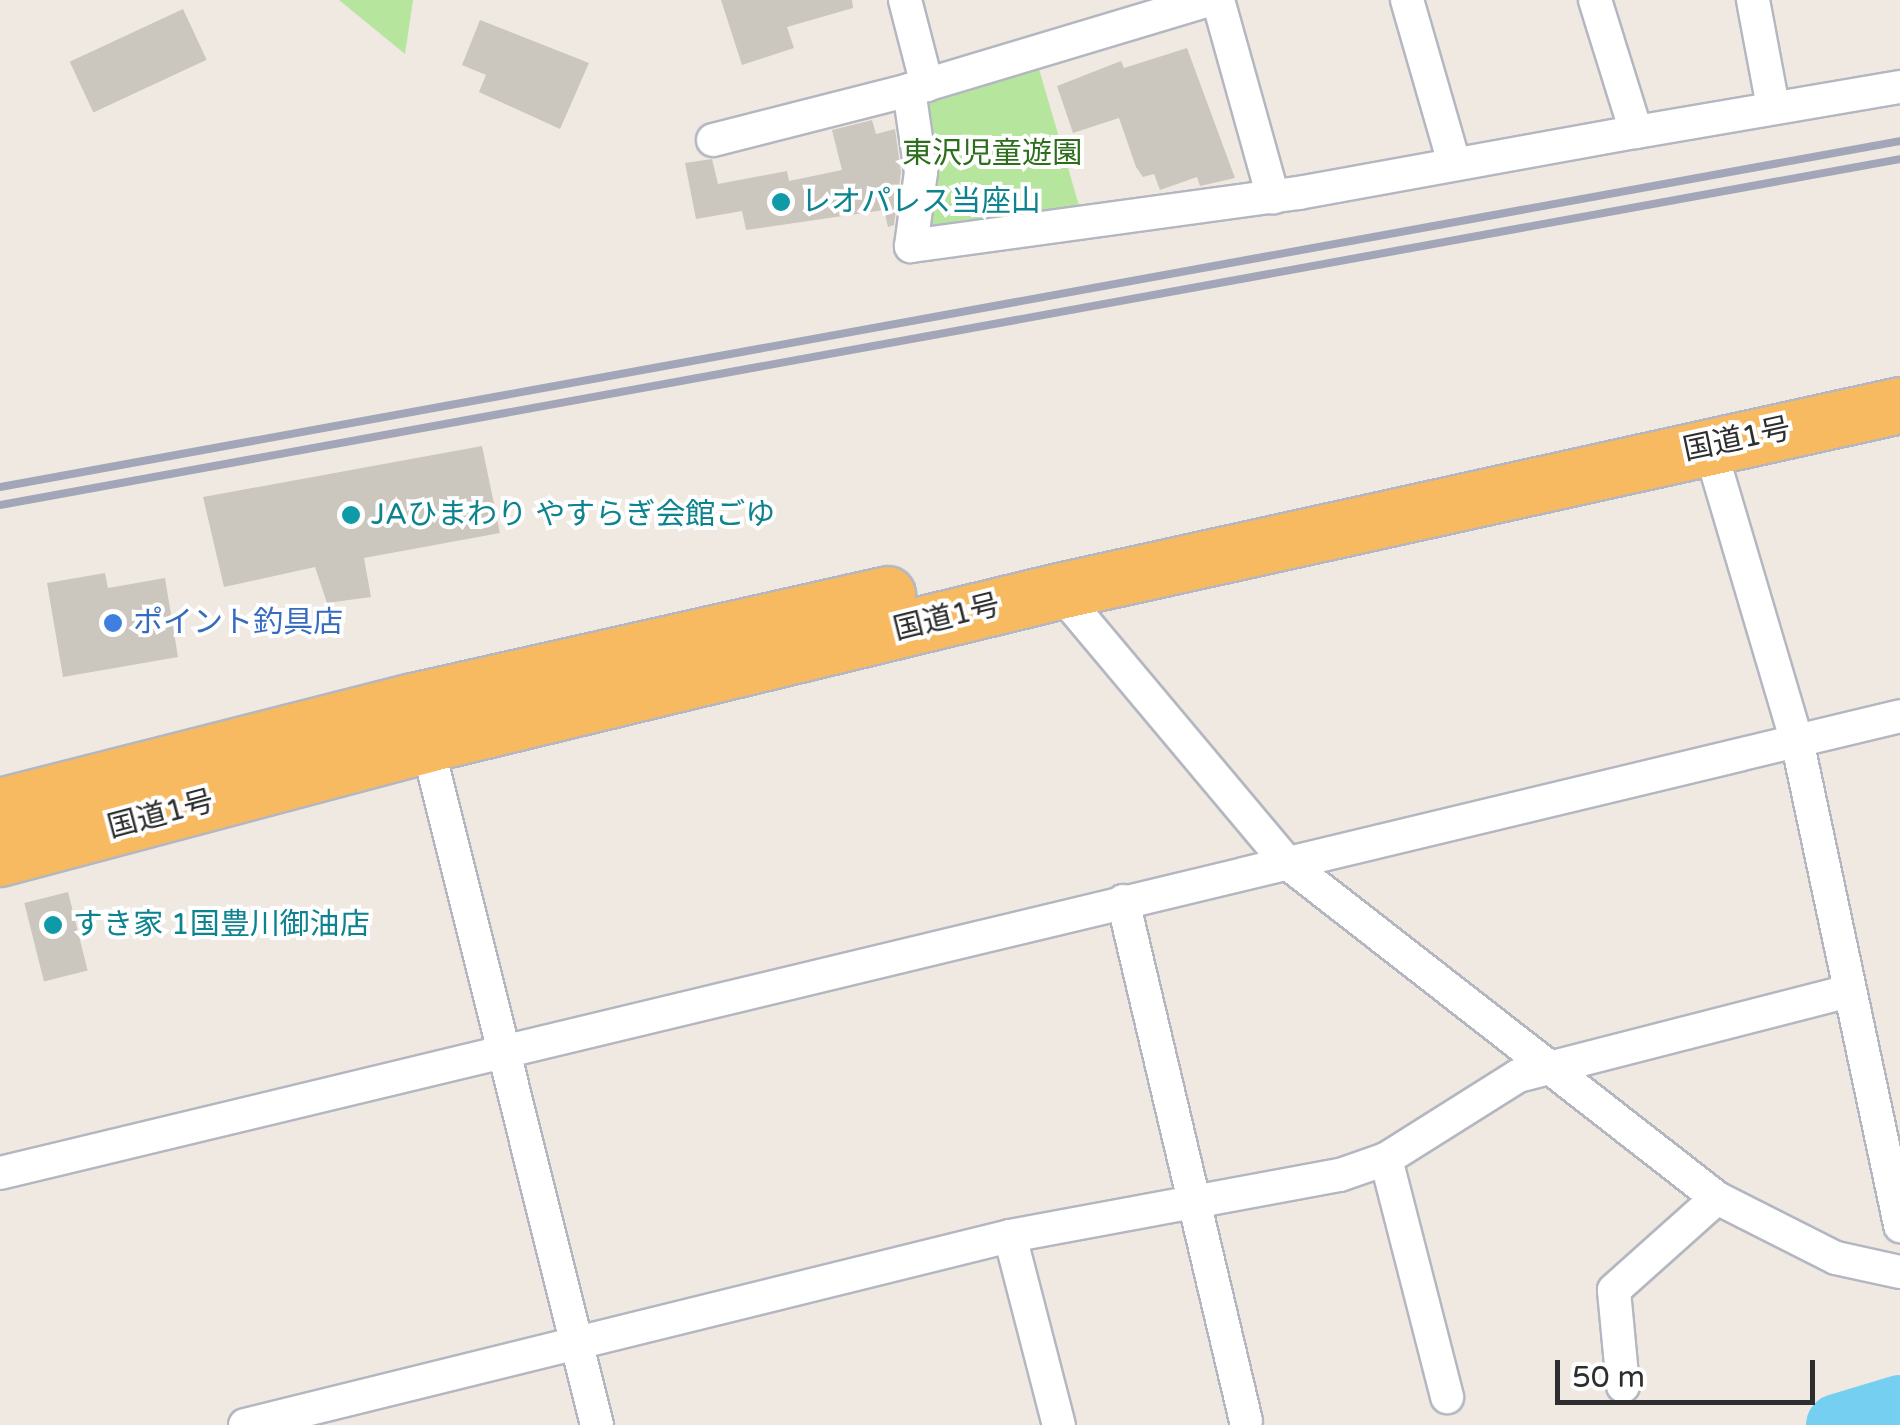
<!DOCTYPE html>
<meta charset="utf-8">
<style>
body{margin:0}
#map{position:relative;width:1900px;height:1425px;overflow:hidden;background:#efe9e1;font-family:"Varela Round","Noto Sans JP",sans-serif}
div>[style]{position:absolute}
.green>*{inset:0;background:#b6e59e}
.river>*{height:62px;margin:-31px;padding:0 31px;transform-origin:31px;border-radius:31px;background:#75cff0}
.building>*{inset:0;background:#cbc7bf;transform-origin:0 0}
.roads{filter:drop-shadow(2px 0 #b4b7c1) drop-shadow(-2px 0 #b4b7c1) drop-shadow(0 2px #b4b7c1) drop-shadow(0 -2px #b4b7c1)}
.minor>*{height:32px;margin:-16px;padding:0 16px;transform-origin:16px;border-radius:16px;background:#fff}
.trunk>*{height:55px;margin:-27.5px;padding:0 27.5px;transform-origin:27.5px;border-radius:27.5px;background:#f8ba60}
.rail>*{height:8px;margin:-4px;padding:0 4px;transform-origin:4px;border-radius:4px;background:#a3a6b8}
.dots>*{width:28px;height:28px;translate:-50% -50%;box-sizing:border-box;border:5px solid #fff;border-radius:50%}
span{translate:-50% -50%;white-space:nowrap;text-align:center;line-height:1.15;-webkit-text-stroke:8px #fff;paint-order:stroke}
.park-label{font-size:30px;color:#2c6e1b}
.culture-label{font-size:30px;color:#0d838f}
.left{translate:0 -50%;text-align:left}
.street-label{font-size:30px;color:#2e2e2e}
.shop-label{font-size:30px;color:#366cbe}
.scale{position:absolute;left:1555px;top:1360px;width:260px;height:45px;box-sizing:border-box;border:5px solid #2e2e2e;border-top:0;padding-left:12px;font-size:30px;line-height:35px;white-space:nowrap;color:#2e2e2e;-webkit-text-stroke:8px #fff;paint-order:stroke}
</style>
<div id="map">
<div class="green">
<i style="clip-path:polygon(339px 0,413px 0,405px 54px)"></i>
<i style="clip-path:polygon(1039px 69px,1080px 209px,920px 231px,921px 106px)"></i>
</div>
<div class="river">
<i style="left:1837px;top:1425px;width:66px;rotate:-16.8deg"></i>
</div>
<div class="building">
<i style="clip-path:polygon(721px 0,852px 0,853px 8px,787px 27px,794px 48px,742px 65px)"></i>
<i style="left:183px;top:9px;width:56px;height:125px;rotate:65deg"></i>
<i style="clip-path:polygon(480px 20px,589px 63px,560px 129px,479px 92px,486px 75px,462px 65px)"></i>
<i style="clip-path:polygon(1187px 48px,1235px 178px,1200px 186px,1197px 177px,1160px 190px,1154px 174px,1143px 177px,1136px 167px,1119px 118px,1073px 133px,1057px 86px,1121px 61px,1124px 68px)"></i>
<i style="clip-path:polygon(872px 120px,876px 134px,895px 129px,901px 172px,894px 225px,888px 227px,884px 210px,746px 230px,742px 211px,696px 219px,685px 163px,712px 159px,718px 184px,787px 171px,789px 181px,842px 170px,832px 130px)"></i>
<i style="clip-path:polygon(482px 446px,500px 533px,364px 558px,371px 597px,327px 603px,315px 567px,224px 587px,203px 497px)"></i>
<i style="clip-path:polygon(105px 573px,108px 588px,165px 578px,178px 657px,63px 677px,47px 583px)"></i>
<i style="left:68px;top:892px;width:81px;height:45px;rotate:76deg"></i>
</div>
<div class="roads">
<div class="minor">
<i style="left:905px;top:0;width:88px;rotate:75.5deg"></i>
<i style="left:1218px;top:0;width:205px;rotate:74.4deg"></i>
<i style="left:1407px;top:0;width:170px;rotate:73.9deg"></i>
<i style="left:1595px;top:0;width:138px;rotate:72.7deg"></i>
<i style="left:1636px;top:132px;width:268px;rotate:-9.7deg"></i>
<i style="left:1753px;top:0;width:109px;rotate:79.4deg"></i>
<i style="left:909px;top:90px;width:83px;rotate:81.7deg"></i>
<i style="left:921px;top:172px;width:75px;rotate:97.7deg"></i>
<i style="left:911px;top:246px;width:392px;rotate:-7.8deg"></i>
<i style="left:1299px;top:193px;width:342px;rotate:-10.3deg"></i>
<i style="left:713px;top:140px;width:202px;rotate:-14.3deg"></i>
<i style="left:909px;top:90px;width:313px;rotate:-16.7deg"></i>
<i style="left:1709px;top:445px;width:313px;rotate:73.5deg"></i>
<i style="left:1798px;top:745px;width:492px;rotate:78deg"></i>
<i style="left:1059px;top:591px;width:354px;rotate:50deg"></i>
<i style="left:1286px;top:862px;width:546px;rotate:37.94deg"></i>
<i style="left:1717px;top:1198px;width:133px;rotate:26.8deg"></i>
<i style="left:1836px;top:1258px;width:66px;rotate:12.3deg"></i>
<i style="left:427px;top:744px;width:702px;rotate:75.98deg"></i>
<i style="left:1123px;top:901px;width:534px;rotate:76.69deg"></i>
<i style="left:1386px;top:1159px;width:246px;rotate:75.6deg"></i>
<i style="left:0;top:1173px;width:1954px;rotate:-13.52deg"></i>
<i style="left:1010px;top:1236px;width:195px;rotate:75.5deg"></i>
<i style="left:1623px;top:1386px;width:96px;rotate:-95.4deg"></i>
<i style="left:1614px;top:1290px;width:138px;rotate:-41.8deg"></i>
<i style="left:245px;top:1425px;width:788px;rotate:-13.88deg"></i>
<i style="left:1010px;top:1236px;width:336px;rotate:-10.5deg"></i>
<i style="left:1340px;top:1175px;width:49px;rotate:-19.2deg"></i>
<i style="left:1386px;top:1159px;width:156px;rotate:-32.2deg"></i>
<i style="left:1518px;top:1076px;width:342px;rotate:-14.4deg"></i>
</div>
<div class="trunk">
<i style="left:0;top:806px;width:426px;rotate:-14.3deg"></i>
<i style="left:413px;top:701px;width:486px;rotate:-12.7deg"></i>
<i style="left:0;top:858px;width:442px;rotate:-14.9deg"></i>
<i style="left:427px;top:744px;width:650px;rotate:-13.61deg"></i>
<i style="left:1059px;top:591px;width:861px;rotate:-12.47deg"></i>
</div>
</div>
<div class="rail">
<i style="left:0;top:487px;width:1931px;rotate:-10.32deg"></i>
<i style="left:0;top:505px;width:1931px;rotate:-10.32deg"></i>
</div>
<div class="dots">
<i style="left:781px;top:202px;background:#0f9aa8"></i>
<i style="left:351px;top:515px;background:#0f9aa8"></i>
<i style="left:113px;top:623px;background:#3f7fe0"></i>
<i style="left:53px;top:925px;background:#0f9aa8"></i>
</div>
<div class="park-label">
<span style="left:992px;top:154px">東沢児童遊園</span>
</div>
<div class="culture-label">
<span class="left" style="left:801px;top:202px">レオパレス当座山</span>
<span class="left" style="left:371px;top:515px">JAひまわり やすらぎ会館ごゆ</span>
<span class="left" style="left:73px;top:925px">すき家 1国豊川御油店</span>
</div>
<div class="street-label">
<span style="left:1737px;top:440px;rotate:-12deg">国道1号</span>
<span style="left:947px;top:618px;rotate:-14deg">国道1号</span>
<span style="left:161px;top:815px;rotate:-15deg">国道1号</span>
</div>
<div class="shop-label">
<span class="left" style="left:133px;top:623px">ポイント釣具店</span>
</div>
<div class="scale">50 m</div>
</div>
